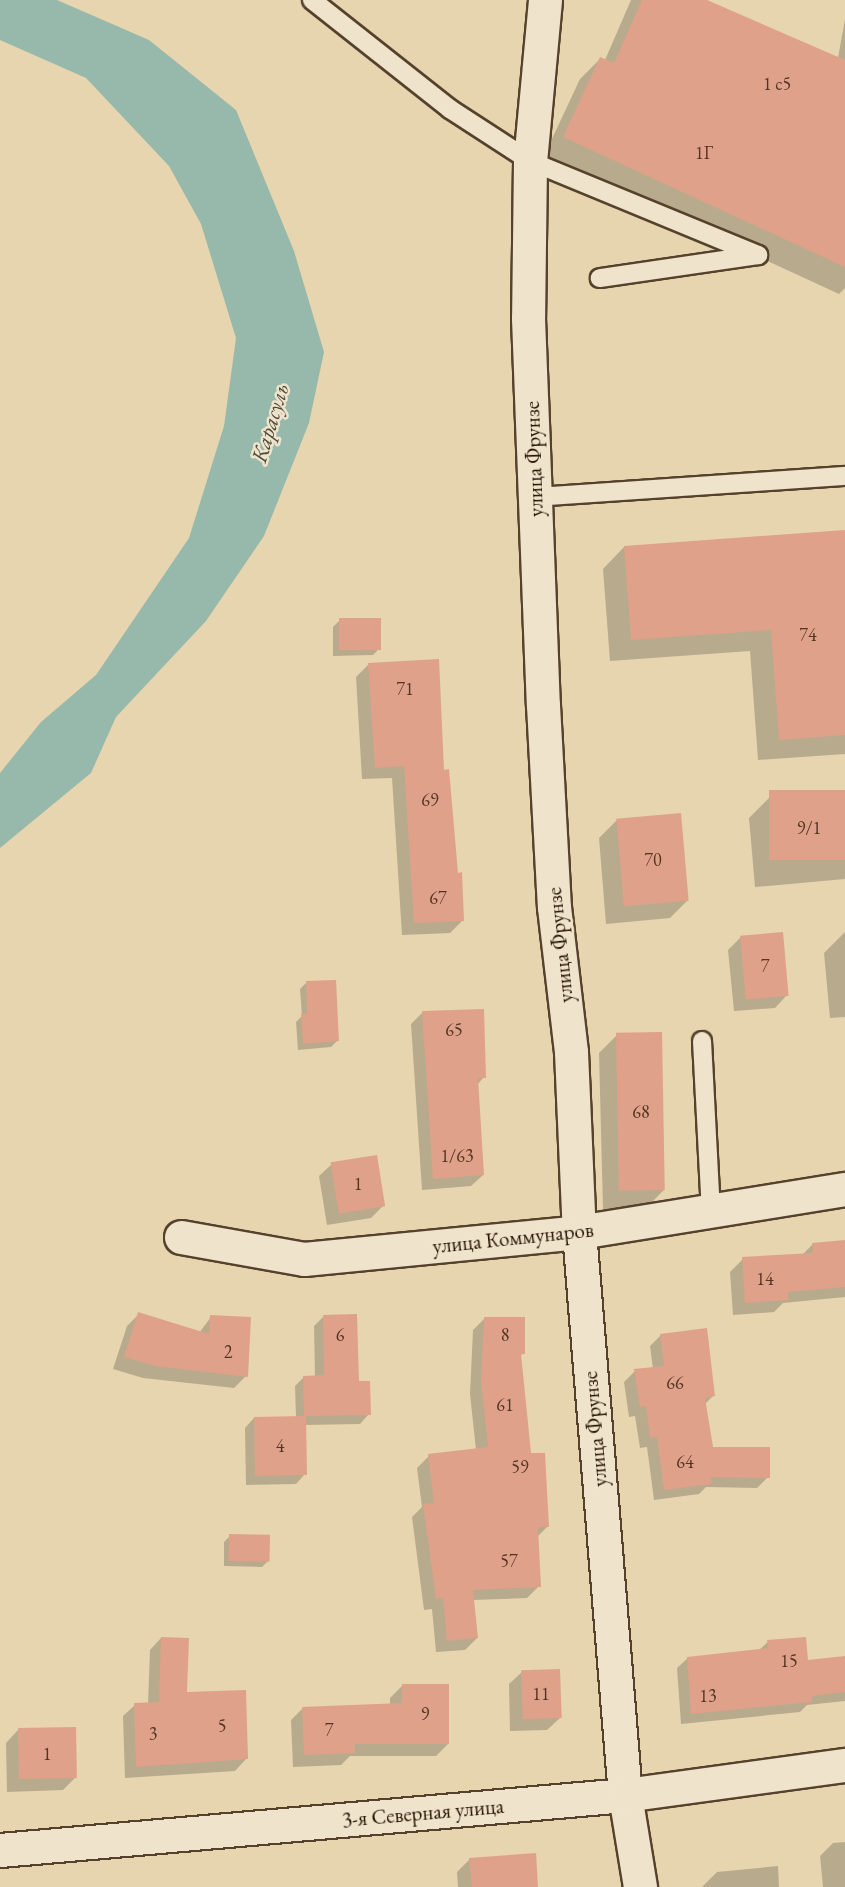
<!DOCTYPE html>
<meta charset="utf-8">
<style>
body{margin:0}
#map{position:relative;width:845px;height:1887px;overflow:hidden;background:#e7d5af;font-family:"EB Garamond",serif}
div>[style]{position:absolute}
.water>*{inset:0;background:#97b9ab}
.shadow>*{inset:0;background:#0003}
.building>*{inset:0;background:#dfa18a;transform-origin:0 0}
.roads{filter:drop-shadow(2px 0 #56422c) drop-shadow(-2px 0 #56422c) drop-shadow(0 2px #56422c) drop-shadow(0 -2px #56422c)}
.lane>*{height:18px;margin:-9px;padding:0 9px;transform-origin:9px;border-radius:9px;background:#efe4cb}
.street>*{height:33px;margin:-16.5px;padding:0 16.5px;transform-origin:16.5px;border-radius:16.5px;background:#efe4cb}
span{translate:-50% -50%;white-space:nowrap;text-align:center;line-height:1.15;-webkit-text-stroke:5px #efe4cb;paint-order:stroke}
.number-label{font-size:18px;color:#543522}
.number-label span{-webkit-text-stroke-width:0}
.street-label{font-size:21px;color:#251100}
.water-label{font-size:22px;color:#4d4c3c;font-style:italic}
</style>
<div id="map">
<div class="water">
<i style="clip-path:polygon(0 0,57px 0,149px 40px,236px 110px,294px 251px,324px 352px,309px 423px,264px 536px,206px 621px,116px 717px,91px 773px,0 848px,0 773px,41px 722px,96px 675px,189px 538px,224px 426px,236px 338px,201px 224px,169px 166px,86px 78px,0 40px)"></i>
</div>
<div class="shadow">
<i style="clip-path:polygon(631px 0,703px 0,838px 58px,845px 19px,845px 288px,839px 294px,543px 158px,580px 79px,601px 58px,605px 60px)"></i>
<i style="clip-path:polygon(845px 531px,845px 754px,758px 760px,750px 651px,610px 661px,603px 569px,624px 547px)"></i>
<i style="clip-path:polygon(339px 621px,379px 649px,373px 655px,333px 656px,333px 627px)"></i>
<i style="clip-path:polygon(368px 665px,442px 771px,462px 921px,450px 933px,402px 935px,392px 778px,362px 779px,356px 677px)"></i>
<i style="clip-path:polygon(845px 791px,845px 879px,755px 887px,749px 818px,770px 797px)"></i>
<i style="clip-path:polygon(617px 820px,688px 900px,670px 918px,606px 924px,599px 838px)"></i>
<i style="clip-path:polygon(845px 932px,845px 1017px,830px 1018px,824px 953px)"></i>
<i style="clip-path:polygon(741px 937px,787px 995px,775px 1008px,734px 1011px,728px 950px)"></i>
<i style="clip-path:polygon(306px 983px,337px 1041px,331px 1047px,298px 1050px,296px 1022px,302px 1016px,300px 989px)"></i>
<i style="clip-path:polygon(423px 1012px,484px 1077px,477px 1085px,483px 1175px,471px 1186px,422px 1190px,411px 1024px)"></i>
<i style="clip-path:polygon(617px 1035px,664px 1190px,646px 1208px,603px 1209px,599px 1053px)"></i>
<i style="clip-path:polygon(332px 1164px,383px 1206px,371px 1218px,327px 1225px,319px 1176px)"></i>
<i style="clip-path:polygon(845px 1241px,845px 1297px,783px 1303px,774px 1312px,733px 1315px,730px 1272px,743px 1259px,802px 1255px,812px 1245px)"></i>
<i style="clip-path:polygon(139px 1314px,199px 1333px,211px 1317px,246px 1376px,234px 1388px,143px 1378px,113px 1369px,127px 1326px)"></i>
<i style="clip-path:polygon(323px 1317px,369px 1414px,360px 1424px,304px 1425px,305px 1474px,296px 1484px,246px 1485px,245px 1428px,254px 1418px,296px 1417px,295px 1386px,304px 1377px,315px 1377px,314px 1326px)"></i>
<i style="clip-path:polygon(485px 1318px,523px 1353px,520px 1357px,529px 1454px,548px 1526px,537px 1537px,539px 1586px,527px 1598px,473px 1600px,477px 1638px,465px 1650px,436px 1652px,432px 1609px,424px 1610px,412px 1517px,422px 1507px,417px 1468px,429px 1456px,476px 1450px,470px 1394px,473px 1330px)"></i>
<i style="clip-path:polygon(661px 1335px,713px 1396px,705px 1404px,712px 1449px,768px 1477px,757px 1488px,706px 1487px,699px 1494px,654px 1500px,647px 1447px,640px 1448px,635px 1416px,629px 1417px,624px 1382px,635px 1371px,653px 1369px,650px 1346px)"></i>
<i style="clip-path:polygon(230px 1536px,268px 1561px,262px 1567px,224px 1566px,224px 1542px)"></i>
<i style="clip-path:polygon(161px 1638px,185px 1694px,246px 1759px,235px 1771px,125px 1778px,123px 1716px,135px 1705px,148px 1704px,150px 1650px)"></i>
<i style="clip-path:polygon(768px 1642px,807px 1662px,845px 1658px,845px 1701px,807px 1705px,800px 1712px,681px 1724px,677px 1668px,688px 1658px,759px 1650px)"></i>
<i style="clip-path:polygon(522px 1672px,560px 1718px,547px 1730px,510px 1731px,509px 1684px)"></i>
<i style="clip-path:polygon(402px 1686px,448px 1744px,436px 1756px,350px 1756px,341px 1765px,293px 1767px,291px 1720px,303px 1708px,390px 1705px,390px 1698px)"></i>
<i style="clip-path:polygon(18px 1730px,75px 1778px,63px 1790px,7px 1792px,6px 1743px)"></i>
<i style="clip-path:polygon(845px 1842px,845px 1887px,823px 1887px,820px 1856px,833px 1843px)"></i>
<i style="clip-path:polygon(470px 1859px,537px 1887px,458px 1887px,457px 1872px)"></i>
<i style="clip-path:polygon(778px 1866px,779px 1887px,702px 1887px,717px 1872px)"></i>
</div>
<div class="building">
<i style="clip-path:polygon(642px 0,707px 0,845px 60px,845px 267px,563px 137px,600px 57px,614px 63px)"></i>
<i style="clip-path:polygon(845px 530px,845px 735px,779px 740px,771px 630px,631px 640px,624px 546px)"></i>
<i style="left:381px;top:618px;width:32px;height:42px;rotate:90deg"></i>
<i style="clip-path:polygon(439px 659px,444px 770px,449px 769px,458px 873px,462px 872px,464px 921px,414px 923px,404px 766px,375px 768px,368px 663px)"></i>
<i style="left:845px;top:790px;width:70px;height:76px;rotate:90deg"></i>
<i style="left:681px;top:813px;width:88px;height:65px;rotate:85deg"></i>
<i style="left:783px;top:932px;width:64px;height:43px;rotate:85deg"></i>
<i style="clip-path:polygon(336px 980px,339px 1041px,303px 1044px,301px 1014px,307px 1014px,306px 981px)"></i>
<i style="clip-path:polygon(484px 1009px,486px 1078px,478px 1078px,484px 1175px,433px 1179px,422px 1011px)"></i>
<i style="left:662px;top:1032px;width:158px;height:46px;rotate:89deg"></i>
<i style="left:377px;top:1155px;width:52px;height:47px;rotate:81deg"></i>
<i style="clip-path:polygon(845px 1240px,845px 1287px,788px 1292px,788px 1300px,745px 1303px,742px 1257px,813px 1253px,812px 1243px)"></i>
<i style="clip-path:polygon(138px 1312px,209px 1334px,210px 1315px,251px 1317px,248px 1377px,155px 1366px,124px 1357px)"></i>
<i style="clip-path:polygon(357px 1314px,359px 1381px,370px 1381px,371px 1415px,306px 1416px,307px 1475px,255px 1476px,254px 1417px,304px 1416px,303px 1376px,324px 1375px,323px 1315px)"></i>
<i style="clip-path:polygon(484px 1317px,525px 1317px,525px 1354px,521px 1354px,531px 1453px,545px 1453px,549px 1527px,538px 1527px,541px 1587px,473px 1590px,478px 1638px,447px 1641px,443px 1598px,436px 1599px,423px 1504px,434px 1503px,428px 1454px,488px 1447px,481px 1382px)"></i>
<i style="clip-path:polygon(707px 1328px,715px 1396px,705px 1398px,713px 1447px,770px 1447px,770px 1478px,711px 1477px,712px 1484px,664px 1490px,657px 1437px,650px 1438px,646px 1406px,640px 1407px,634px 1369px,664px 1366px,660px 1334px)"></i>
<i style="left:229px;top:1534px;width:41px;height:27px;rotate:1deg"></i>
<i style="clip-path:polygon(161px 1637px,189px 1638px,187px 1692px,246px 1690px,248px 1759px,136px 1767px,134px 1703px,159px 1702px)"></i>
<i style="clip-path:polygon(806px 1637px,808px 1660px,845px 1656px,845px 1692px,812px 1696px,812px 1702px,691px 1714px,687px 1657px,768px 1648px,767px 1640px)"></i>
<i style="left:560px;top:1669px;width:49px;height:39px;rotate:88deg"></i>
<i style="clip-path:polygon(402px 1684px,449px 1684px,449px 1744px,355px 1744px,355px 1753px,304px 1755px,302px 1707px,402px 1703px)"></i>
<i style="left:76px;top:1727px;width:51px;height:58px;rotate:89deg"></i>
<i style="clip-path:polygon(536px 1853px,538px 1887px,472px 1887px,469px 1858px)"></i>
</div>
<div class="roads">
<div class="lane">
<i style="left:312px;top:0;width:176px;rotate:38.3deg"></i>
<i style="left:450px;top:109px;width:95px;rotate:33deg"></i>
<i style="left:530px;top:161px;width:247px;rotate:22.4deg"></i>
<i style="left:758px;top:255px;width:160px;rotate:171.7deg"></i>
<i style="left:535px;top:497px;width:311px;rotate:-3.9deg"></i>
<i style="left:702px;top:1041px;width:169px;rotate:87deg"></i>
</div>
<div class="street">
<i style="left:545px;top:0;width:162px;rotate:95.3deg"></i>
<i style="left:530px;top:161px;width:157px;rotate:90.7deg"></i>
<i style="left:528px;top:318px;width:387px;rotate:87.8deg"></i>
<i style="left:543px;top:705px;width:202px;rotate:86.9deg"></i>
<i style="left:554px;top:907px;width:146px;rotate:83.3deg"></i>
<i style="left:571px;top:1052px;width:180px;rotate:87.5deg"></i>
<i style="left:579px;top:1232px;width:565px;rotate:85.33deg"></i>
<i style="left:625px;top:1795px;width:93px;rotate:80.7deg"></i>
<i style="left:181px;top:1237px;width:125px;rotate:10.1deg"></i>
<i style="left:304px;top:1259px;width:276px;rotate:-5.6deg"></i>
<i style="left:579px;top:1232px;width:269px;rotate:-9.2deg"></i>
<i style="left:0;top:1850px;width:627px;rotate:-5.03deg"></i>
<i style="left:625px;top:1795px;width:222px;rotate:-7.8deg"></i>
</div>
</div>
<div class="number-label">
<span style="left:777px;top:84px">1 с5</span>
<span style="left:704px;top:153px">1Г</span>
<span style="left:808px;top:635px">74</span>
<span style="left:405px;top:689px">71</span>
<span style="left:430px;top:800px">69</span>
<span style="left:809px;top:828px">9/1</span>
<span style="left:653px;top:860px">70</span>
<span style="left:438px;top:898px">67</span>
<span style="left:765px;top:966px">7</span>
<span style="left:454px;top:1030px">65</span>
<span style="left:641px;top:1112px">68</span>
<span style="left:457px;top:1156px">1/63</span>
<span style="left:358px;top:1184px">1</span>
<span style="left:765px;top:1279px">14</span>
<span style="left:340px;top:1335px">6</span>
<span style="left:505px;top:1335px">8</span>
<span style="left:228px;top:1352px">2</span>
<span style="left:675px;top:1383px">66</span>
<span style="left:505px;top:1405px">61</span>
<span style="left:280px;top:1446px">4</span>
<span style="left:685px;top:1462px">64</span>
<span style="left:520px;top:1467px">59</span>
<span style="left:509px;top:1561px">57</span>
<span style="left:789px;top:1661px">15</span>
<span style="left:541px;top:1694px">11</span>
<span style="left:708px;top:1696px">13</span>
<span style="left:425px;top:1714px">9</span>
<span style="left:222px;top:1726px">5</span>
<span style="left:329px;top:1730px">7</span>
<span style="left:153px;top:1734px">3</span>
<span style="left:47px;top:1754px">1</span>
</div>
<div class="street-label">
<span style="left:534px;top:459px;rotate:-92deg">улица Фрунзе</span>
<span style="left:560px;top:945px;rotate:-96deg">улица Фрунзе</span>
<span style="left:513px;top:1238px;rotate:-6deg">улица Коммунаров</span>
<span style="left:595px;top:1429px;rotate:-95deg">улица Фрунзе</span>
<span style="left:423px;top:1813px;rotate:-5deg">3-я Северная улица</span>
</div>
<div class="water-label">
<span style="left:270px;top:423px;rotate:-73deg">Карасуль</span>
</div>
</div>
